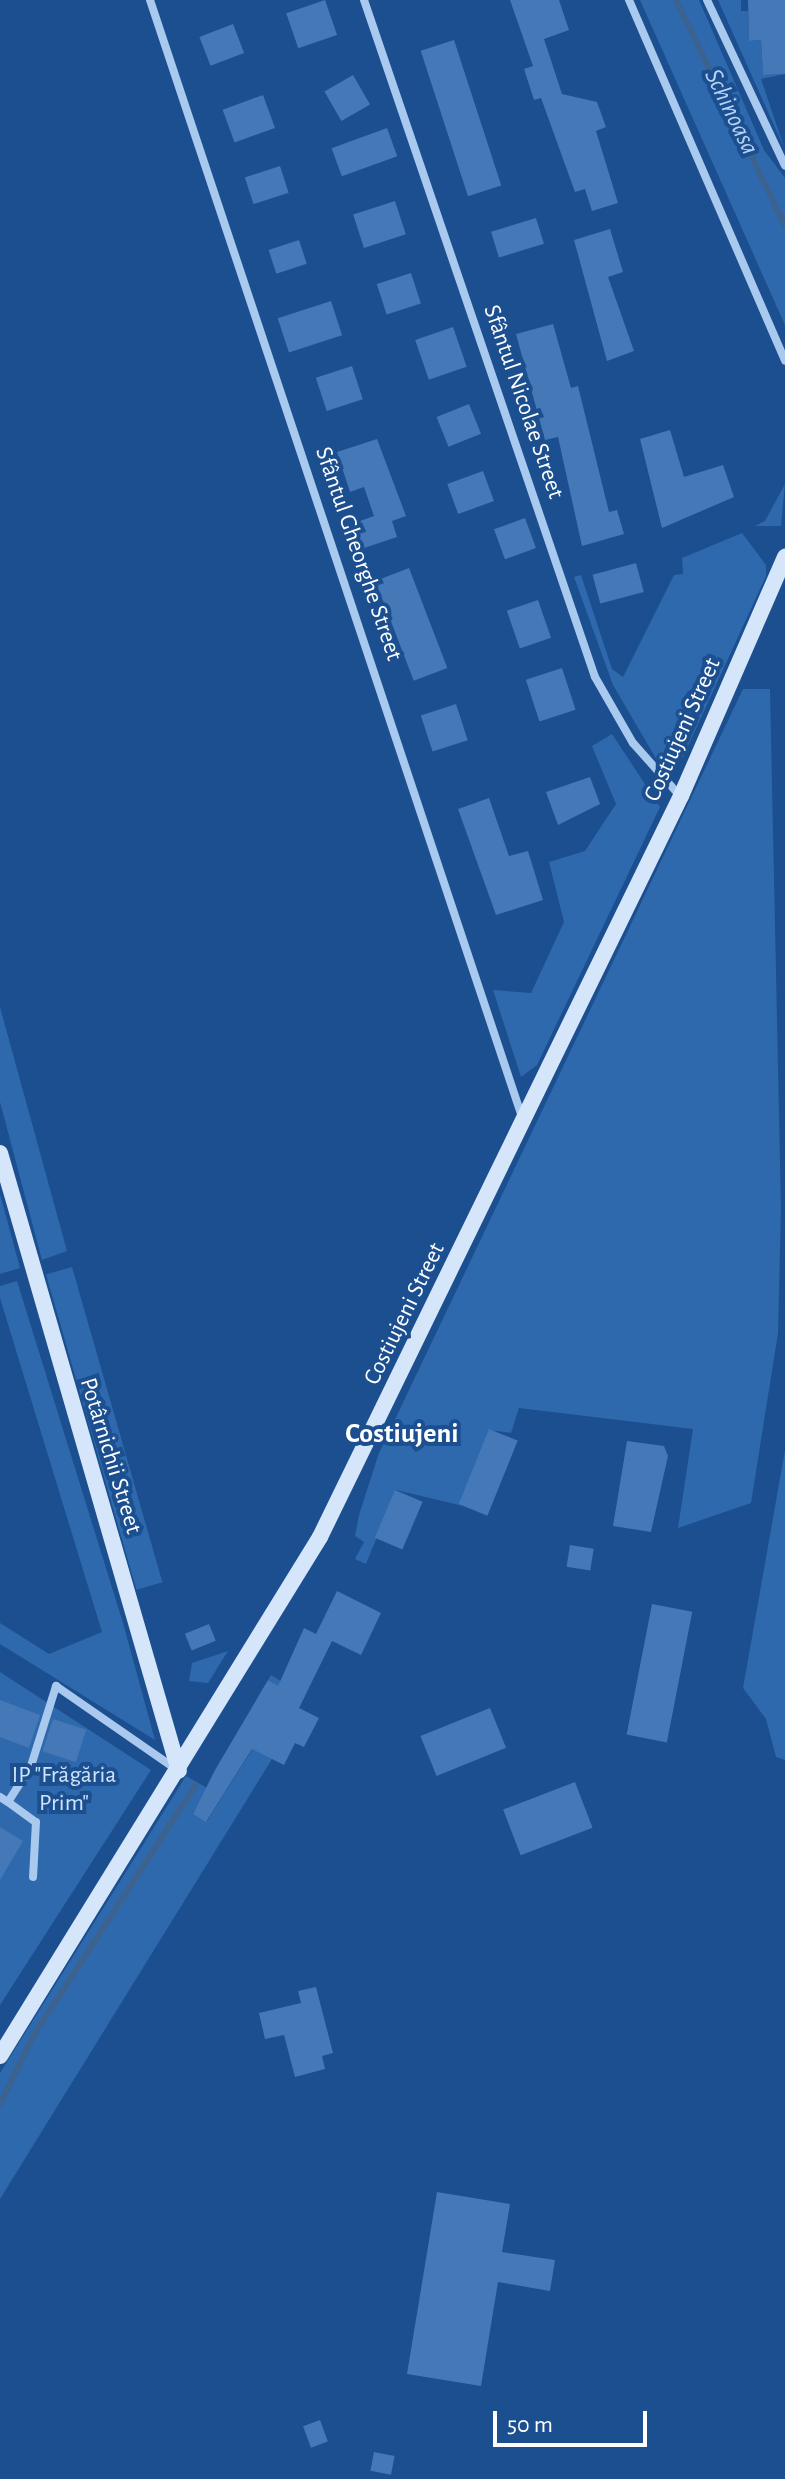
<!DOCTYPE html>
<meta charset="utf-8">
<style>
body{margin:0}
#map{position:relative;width:785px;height:2479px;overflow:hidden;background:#1b4f8f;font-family:"Alegreya Sans",sans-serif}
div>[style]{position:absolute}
.green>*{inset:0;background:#2e69ad;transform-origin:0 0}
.stream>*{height:6px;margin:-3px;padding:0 3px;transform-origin:3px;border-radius:3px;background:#3c6290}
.building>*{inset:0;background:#4478b7;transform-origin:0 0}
.street>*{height:8px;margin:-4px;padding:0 4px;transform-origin:4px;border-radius:4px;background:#a9c9ee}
.secondary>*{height:16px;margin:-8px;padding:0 8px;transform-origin:8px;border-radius:8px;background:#d6e6fa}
span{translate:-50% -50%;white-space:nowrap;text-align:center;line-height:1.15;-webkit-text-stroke:8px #1b4f8f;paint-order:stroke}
.street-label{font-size:24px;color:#fff}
.park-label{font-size:24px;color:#cfe3fa}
.water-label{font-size:26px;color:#b5d3f5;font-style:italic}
.quarter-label{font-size:28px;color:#fff;font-weight:700}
.scale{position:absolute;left:493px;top:2411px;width:154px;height:36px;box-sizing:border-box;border:4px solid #fff;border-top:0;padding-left:10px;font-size:24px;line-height:28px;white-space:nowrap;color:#fff;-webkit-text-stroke:6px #1b4f8f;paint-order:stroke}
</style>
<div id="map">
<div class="green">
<i style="clip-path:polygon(640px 0,699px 0,764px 150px,785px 178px,785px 325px)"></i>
<i style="clip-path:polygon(718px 0,741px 0,741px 11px,748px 11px,749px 41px,761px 40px,763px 75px,785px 74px,761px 79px,785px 150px)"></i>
<i style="clip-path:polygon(785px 484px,781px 526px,755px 526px,765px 521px)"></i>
<i style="clip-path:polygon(742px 533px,766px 565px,766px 576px,683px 757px,658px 762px,613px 685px,574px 577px,581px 575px,612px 669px,623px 677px,674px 575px,683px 574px,682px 558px)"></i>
<i style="clip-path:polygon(743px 689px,770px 689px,781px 1209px,778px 1333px,751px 1503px,678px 1528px,693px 1429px,519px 1408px,511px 1433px,489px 1430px,476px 1509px,396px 1490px,366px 1564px,355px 1559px,364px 1542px,355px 1536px,359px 1515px,379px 1453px)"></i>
<i style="clip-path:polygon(612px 734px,660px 807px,537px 1065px,521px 1077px,493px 990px,531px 993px,564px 922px,549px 862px,585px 851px,616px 804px,592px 746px)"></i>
<i style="clip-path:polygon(0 1007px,67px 1251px,42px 1260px,0 1102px)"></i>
<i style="clip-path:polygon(0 1194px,20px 1268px,0 1274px)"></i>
<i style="left:72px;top:1267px;width:328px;height:27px;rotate:74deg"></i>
<i style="clip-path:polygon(17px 1281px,123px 1623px,155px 1740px,0 1644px,0 1623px,49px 1654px,102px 1632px,0 1298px,0 1286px)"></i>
<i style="clip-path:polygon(785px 1450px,785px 1760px,776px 1757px,766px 1719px,743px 1688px)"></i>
<i style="clip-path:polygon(228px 1651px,208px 1683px,189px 1681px,192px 1663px)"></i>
<i style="clip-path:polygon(0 1672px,151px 1770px,0 2005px)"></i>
<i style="clip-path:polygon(271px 1675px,305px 1696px,272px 1759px,0 2199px,0 2073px,186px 1776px,209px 1789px,193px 1813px,207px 1821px,288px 1693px,268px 1680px)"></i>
</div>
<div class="stream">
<i style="left:676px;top:0;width:250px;rotate:64.2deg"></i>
<i style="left:0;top:2104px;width:77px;rotate:-63.8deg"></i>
<i style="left:34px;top:2035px;width:298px;rotate:-57.1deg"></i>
</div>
<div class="building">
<i style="left:325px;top:0;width:37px;height:41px;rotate:71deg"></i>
<i style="clip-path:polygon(510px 0,559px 0,569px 30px,544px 39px,562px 94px,597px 102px,606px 127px,596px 131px,618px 203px,592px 211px,585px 189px,575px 192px,541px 98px,534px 100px,524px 69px,533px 66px)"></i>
<i style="clip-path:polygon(748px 0,785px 0,785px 74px,763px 75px,761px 40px,749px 41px)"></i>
<i style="left:233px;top:24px;width:31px;height:36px;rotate:69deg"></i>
<i style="left:454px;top:40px;width:153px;height:35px;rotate:72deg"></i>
<i style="left:353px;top:75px;width:34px;height:33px;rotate:60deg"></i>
<i style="left:263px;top:95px;width:35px;height:43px;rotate:70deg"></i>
<i style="left:387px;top:128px;width:30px;height:59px;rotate:70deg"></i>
<i style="left:280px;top:166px;width:28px;height:37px;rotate:72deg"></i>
<i style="left:395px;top:201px;width:35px;height:44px;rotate:72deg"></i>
<i style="left:536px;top:218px;width:27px;height:47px;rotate:73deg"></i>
<i style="clip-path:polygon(610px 229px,623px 272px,608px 277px,634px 351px,607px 361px,574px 240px)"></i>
<i style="left:299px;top:240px;width:25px;height:32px;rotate:72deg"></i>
<i style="left:411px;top:273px;width:32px;height:36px;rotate:72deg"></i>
<i style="left:331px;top:301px;width:36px;height:56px;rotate:72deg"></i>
<i style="clip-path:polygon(553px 324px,571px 388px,578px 386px,609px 512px,617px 510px,624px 534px,582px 546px,558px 437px,545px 440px,516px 334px)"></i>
<i style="left:453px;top:327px;width:42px;height:40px;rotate:71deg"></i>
<i style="left:352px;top:366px;width:35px;height:38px;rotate:72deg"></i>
<i style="left:469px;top:404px;width:32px;height:35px;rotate:68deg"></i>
<i style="clip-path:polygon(670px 430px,684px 477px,723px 465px,734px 497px,662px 528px,640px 439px)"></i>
<i style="clip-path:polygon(377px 439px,406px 516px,392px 521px,397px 537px,358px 550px,349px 525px,374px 516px,364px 487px,350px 492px,337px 452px)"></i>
<i style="left:483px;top:471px;width:32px;height:38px;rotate:70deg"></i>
<i style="left:525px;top:518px;width:32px;height:33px;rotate:70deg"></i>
<i style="left:636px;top:563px;width:30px;height:45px;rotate:75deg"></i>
<i style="left:409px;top:568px;width:107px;height:36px;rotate:69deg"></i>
<i style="left:538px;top:600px;width:40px;height:33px;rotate:71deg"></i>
<i style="left:562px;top:668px;width:44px;height:38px;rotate:72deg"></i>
<i style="left:456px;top:704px;width:38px;height:37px;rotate:72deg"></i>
<i style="clip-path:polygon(590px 777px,600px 804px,558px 825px,546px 792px)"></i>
<i style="clip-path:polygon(489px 798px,509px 856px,528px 851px,543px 900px,496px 915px,458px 809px)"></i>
<i style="left:489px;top:1429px;width:31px;height:81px;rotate:22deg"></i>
<i style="clip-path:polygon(627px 1441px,664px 1446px,668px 1456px,651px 1532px,613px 1526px)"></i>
<i style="left:395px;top:1490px;width:30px;height:52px;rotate:23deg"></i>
<i style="left:570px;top:1545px;width:24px;height:22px;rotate:9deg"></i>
<i style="clip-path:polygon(337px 1591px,381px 1613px,361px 1655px,332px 1641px,299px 1708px,319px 1718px,304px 1747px,295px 1743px,284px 1765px,252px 1749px,206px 1822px,193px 1814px,215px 1770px,268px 1680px,278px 1686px,304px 1628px,316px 1634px)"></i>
<i style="left:652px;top:1604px;width:41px;height:133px;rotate:11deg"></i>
<i style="left:209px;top:1624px;width:18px;height:26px;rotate:68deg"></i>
<i style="clip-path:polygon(0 1700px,40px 1715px,29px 1748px,0 1737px)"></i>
<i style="left:490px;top:1708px;width:43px;height:75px;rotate:68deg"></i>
<i style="left:53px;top:1719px;width:35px;height:34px;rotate:18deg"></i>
<i style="left:575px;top:1782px;width:49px;height:77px;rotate:69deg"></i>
<i style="clip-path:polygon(0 1827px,23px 1841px,0 1880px)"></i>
<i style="clip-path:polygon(316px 1987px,333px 2053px,322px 2056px,325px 2069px,295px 2077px,284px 2035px,265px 2039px,259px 2013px,301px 2003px,298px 1991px)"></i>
<i style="clip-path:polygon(437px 2192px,510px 2204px,502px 2252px,555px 2260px,550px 2291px,498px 2282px,481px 2386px,407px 2374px)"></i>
<i style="left:320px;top:2420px;width:23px;height:18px;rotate:70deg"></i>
<i style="left:374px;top:2452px;width:21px;height:19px;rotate:11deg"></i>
</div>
<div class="street">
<i style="left:150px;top:0;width:1177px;rotate:71.58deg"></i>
<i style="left:364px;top:0;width:715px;rotate:71.16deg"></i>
<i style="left:595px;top:677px;width:76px;rotate:60.1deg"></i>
<i style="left:633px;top:743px;width:71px;rotate:48.4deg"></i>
<i style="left:629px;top:0;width:393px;rotate:66.6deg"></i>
<i style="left:707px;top:0;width:183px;rotate:64.8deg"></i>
<i style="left:0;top:1797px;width:9px;rotate:32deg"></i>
<i style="left:8px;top:1802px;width:43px;rotate:-57.4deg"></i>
<i style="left:31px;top:1766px;width:84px;rotate:-72.6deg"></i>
<i style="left:56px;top:1686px;width:146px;rotate:34.7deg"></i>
<i style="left:8px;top:1802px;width:34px;rotate:36deg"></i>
<i style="left:36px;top:1822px;width:55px;rotate:93.1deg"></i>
</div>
<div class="secondary">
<i style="left:0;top:1153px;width:643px;rotate:73.85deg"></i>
<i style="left:0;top:2056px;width:610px;rotate:-58.34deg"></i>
<i style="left:320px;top:1537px;width:824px;rotate:-64.03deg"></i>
<i style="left:681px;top:796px;width:261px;rotate:-66.5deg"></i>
</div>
<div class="street-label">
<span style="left:523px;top:402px;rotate:71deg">Sfântul Nicolae Street</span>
<span style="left:358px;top:554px;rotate:71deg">Sfântul Gheorghe Street</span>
<span style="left:683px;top:730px;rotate:-66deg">Costiujeni Street</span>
<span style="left:405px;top:1314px;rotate:-64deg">Costiujeni Street</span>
<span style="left:110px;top:1456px;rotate:73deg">Potârnichii Street</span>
</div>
<div class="park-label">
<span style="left:64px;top:1790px">IP "Frăgăria<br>Prim"</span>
</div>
<div class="water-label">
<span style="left:731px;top:112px;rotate:64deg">Schinoasa</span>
</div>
<div class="quarter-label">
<span style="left:402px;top:1434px">Costiujeni</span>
</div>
<div class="scale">50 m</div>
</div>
